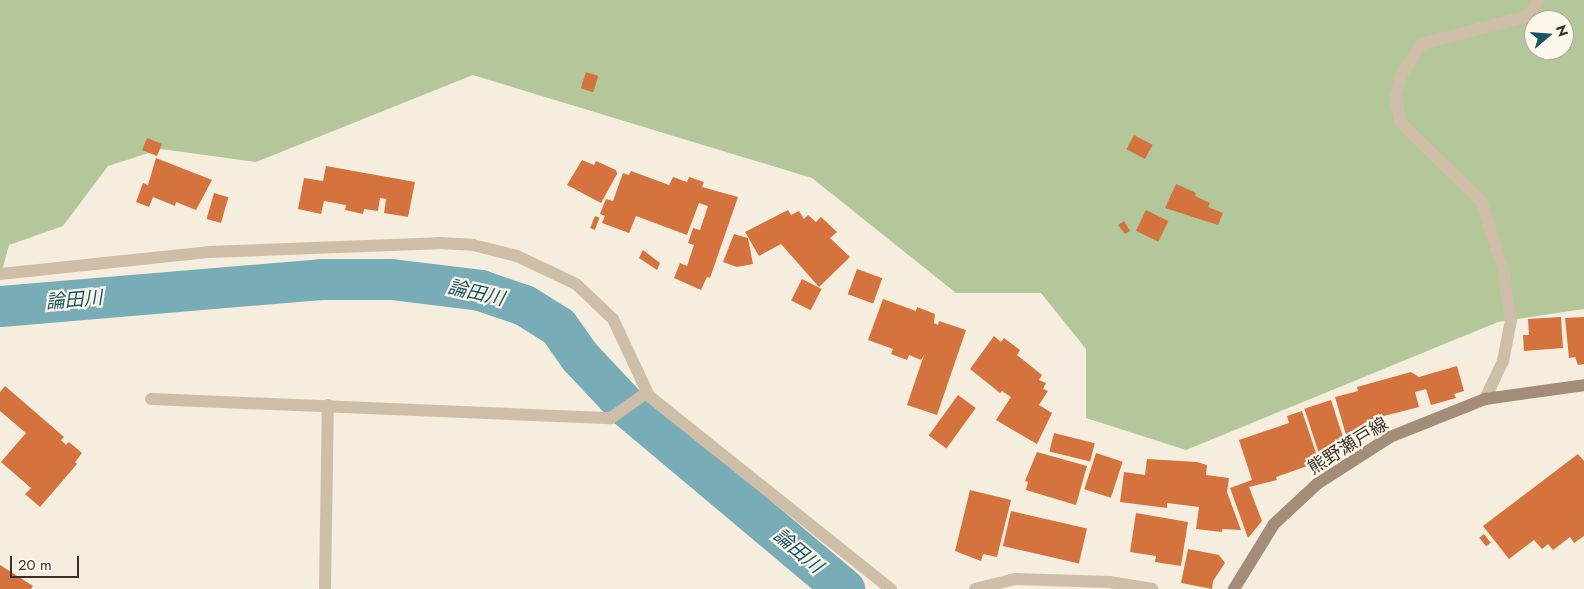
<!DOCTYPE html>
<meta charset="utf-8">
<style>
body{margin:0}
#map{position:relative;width:1584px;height:589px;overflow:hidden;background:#f5eddd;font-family:Jost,"Noto Sans JP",sans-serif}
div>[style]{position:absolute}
.green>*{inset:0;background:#b3c79b}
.river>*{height:41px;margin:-20.5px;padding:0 20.5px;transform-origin:20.5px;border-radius:20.5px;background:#78acb6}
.building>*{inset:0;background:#d4733d;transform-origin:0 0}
.street>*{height:12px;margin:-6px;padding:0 6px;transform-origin:6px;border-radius:6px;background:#cfbea7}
.secondary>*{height:12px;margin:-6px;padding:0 6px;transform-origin:6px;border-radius:6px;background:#a38d78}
span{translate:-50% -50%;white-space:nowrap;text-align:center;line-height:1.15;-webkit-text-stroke:4.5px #fcf6eb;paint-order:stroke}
.street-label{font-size:18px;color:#3b3028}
.water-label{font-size:19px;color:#185462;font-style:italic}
.north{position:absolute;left:1524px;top:10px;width:50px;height:50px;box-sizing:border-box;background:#fcf6eb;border:1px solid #afa79d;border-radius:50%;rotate:72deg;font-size:14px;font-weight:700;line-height:20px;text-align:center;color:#3b3028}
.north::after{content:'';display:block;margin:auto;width:18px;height:22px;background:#185462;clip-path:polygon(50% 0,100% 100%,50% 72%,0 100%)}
.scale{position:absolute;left:10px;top:556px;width:69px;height:22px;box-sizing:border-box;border:2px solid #3b3028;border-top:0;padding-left:6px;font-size:15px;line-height:18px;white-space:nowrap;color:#3b3028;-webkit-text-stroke:4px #fcf6eb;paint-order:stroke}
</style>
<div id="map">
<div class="green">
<i style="clip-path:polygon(evenodd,0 0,1584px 0,1584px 309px,1498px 322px,1186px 450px,1086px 418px,1086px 349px,1041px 293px,956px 293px,812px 178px,473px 75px,256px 162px,161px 149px,108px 166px,63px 226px,9px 245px,0 278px,0 0,1534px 20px,1564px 20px,1564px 50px,1534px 50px,1534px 20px)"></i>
</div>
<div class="river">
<i style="left:0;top:306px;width:322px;rotate:-4.8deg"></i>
<i style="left:321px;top:279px;width:70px"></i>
<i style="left:391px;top:279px;width:90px;rotate:7deg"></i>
<i style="left:480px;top:290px;width:46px;rotate:18.8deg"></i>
<i style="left:524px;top:305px;width:40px;rotate:32deg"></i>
<i style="left:558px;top:326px;width:37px;rotate:55deg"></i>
<i style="left:579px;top:356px;width:69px;rotate:46.8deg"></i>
<i style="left:626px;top:406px;width:285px;rotate:40deg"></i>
</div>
<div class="building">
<i style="left:586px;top:72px;width:13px;height:17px;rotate:18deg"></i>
<i style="left:1134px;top:135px;width:21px;height:16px;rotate:28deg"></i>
<i style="left:147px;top:138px;width:16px;height:13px;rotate:22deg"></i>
<i style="clip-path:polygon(156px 158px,212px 180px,196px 210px,176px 202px,175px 206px,153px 197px,149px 207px,136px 202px,143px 183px,148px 185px)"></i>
<i style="clip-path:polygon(582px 160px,594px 165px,596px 161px,616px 170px,617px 174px,601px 203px,567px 185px)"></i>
<i style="clip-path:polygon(326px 166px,415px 182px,408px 217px,384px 213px,386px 199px,380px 198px,378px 211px,364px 209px,363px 214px,345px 210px,346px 205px,324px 201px,321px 214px,298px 209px,304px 178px,323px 181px)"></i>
<i style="clip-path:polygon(631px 171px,669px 185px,673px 177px,687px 182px,689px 177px,704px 182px,702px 187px,738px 197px,710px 278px,707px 277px,701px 290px,674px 278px,680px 263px,687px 266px,694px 245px,688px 243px,693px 228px,700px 230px,708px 206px,699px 203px,687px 235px,636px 216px,629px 233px,602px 223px,605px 216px,600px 214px,606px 199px,613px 201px,623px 173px,629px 175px)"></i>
<i style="clip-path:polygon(1176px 184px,1196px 193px,1195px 196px,1210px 203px,1208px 207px,1223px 213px,1218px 225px,1165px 208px)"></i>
<i style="left:214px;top:193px;width:15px;height:27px;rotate:16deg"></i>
<i style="clip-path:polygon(788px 210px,791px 215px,799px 211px,804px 219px,808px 215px,816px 222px,821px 217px,837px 232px,830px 238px,850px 257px,819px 287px,781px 244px,759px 256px,745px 232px)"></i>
<i style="left:1146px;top:210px;width:25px;height:23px;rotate:26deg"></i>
<i style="left:595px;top:216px;width:5px;height:13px;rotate:22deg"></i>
<i style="clip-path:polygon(1124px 221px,1130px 231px,1125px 234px,1118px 225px)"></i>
<i style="clip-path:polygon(734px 234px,748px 238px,753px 264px,737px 267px,723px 262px)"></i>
<i style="clip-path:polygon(643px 250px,660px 263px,657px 270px,639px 258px)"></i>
<i style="left:857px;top:269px;width:27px;height:27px;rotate:20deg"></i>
<i style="left:802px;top:279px;width:22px;height:24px;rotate:27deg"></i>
<i style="clip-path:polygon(883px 299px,916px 311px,917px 307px,935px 314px,934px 323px,938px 325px,939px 321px,966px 330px,937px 415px,907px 405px,924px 355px,921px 360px,909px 355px,907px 360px,891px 354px,893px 349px,868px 340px)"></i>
<i style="clip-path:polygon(1561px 317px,1563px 348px,1524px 351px,1523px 335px,1529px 335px,1528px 319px)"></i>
<i style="clip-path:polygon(1584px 317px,1584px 364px,1578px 365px,1575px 357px,1569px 358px,1565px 318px)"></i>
<i style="clip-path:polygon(994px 336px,1001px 342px,1004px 338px,1020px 350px,1017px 355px,1042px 375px,1039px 380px,1046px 383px,1043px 389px,1048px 391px,1039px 405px,1052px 413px,1037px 444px,996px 420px,1011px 397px,1002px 391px,1000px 393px,970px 369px)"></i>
<i style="clip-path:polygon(1457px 366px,1464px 391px,1454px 394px,1456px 398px,1431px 405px,1426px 389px,1415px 392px,1419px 407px,1372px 419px,1375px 427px,1346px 435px,1335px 397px,1358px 391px,1357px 387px,1411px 372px,1419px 377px)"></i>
<i style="clip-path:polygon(5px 386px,64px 437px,61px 440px,66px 445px,69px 442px,82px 453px,75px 462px,77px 464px,40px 507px,25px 494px,31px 488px,1px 462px,26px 433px,0 411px,0 392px)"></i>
<i style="left:958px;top:395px;width:22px;height:50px;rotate:36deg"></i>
<i style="left:1331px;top:400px;width:47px;height:28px;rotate:72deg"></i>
<i style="clip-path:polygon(1302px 411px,1319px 462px,1276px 477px,1277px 480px,1249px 487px,1262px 521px,1248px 538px,1230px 488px,1252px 480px,1239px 440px,1289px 423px,1287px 416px)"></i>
<i style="left:1054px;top:433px;width:42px;height:19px;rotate:14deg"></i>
<i style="clip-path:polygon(1037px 452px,1087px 466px,1076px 505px,1026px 490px,1028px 482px,1025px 481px)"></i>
<i style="left:1096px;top:453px;width:28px;height:38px;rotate:18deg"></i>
<i style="clip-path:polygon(1578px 454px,1584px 461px,1584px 536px,1574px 543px,1570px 537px,1553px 550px,1548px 544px,1542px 549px,1534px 540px,1509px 559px,1483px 526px)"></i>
<i style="clip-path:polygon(1147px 459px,1197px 462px,1207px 465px,1206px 475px,1229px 478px,1227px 492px,1241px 530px,1222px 529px,1222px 532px,1196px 529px,1199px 507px,1167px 503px,1167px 508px,1120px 502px,1124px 472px,1145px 475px)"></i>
<i style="clip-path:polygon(970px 490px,1011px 500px,997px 557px,983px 554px,981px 561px,955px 551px)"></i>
<i style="left:1011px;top:511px;width:78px;height:36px;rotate:13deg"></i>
<i style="clip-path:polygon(1136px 513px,1188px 522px,1181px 566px,1155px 562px,1156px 556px,1130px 552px)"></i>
<i style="left:1484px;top:534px;width:11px;height:6px;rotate:52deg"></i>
<i style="clip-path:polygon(1188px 549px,1219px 555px,1225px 563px,1213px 581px,1212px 589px,1181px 583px)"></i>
<i style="clip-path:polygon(0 565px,33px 586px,31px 589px,0 589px)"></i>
</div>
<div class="street">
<i style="left:0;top:274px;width:209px;rotate:-6deg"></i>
<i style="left:208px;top:252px;width:230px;rotate:-2.2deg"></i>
<i style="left:438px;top:243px;width:35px;rotate:3deg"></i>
<i style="left:473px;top:245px;width:45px;rotate:14deg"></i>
<i style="left:517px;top:256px;width:65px;rotate:25.4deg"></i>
<i style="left:576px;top:284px;width:51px;rotate:43.4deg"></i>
<i style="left:613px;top:319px;width:85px;rotate:64.9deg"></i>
<i style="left:649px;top:396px;width:310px;rotate:38.6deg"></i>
<i style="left:151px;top:399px;width:460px;rotate:2.4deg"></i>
<i style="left:611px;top:418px;width:43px;rotate:-35.5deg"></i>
<i style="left:1485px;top:399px;width:42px;rotate:-64.7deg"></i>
<i style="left:1503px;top:361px;width:42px;rotate:-79deg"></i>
<i style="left:1511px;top:320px;width:52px;rotate:-98.9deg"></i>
<i style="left:1503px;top:269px;width:71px;rotate:-107.9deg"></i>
<i style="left:1481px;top:201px;width:112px;rotate:-135.7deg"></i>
<i style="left:1401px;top:123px;width:27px;rotate:-103deg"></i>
<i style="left:1395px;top:97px;width:20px;rotate:-75deg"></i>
<i style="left:1400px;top:78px;width:40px;rotate:-58deg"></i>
<i style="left:1421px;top:44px;width:111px;rotate:-14.7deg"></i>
<i style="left:1528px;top:16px;width:19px;rotate:-55deg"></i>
<i style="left:325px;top:589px;width:184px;rotate:-89.1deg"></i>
<i style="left:975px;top:589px;width:41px;rotate:-14deg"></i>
<i style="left:1015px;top:579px;width:94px;rotate:1.8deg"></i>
<i style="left:1109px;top:582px;width:44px;rotate:9.2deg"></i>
</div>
<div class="secondary">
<i style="left:1234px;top:589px;width:76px;rotate:-58.4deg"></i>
<i style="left:1274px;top:524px;width:59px;rotate:-42.9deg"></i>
<i style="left:1317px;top:484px;width:87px;rotate:-32.8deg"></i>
<i style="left:1390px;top:437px;width:102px;rotate:-21.8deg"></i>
<i style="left:1485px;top:399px;width:100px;rotate:-8deg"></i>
</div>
<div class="street-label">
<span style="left:1348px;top:446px;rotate:-32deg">熊野瀬戸線</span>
</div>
<div class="water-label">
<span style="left:476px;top:293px;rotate:13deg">論田川</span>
<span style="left:74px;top:300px;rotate:-5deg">論田川</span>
<span style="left:798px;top:551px;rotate:40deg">論田川</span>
</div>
<div class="north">N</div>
<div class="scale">20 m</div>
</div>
